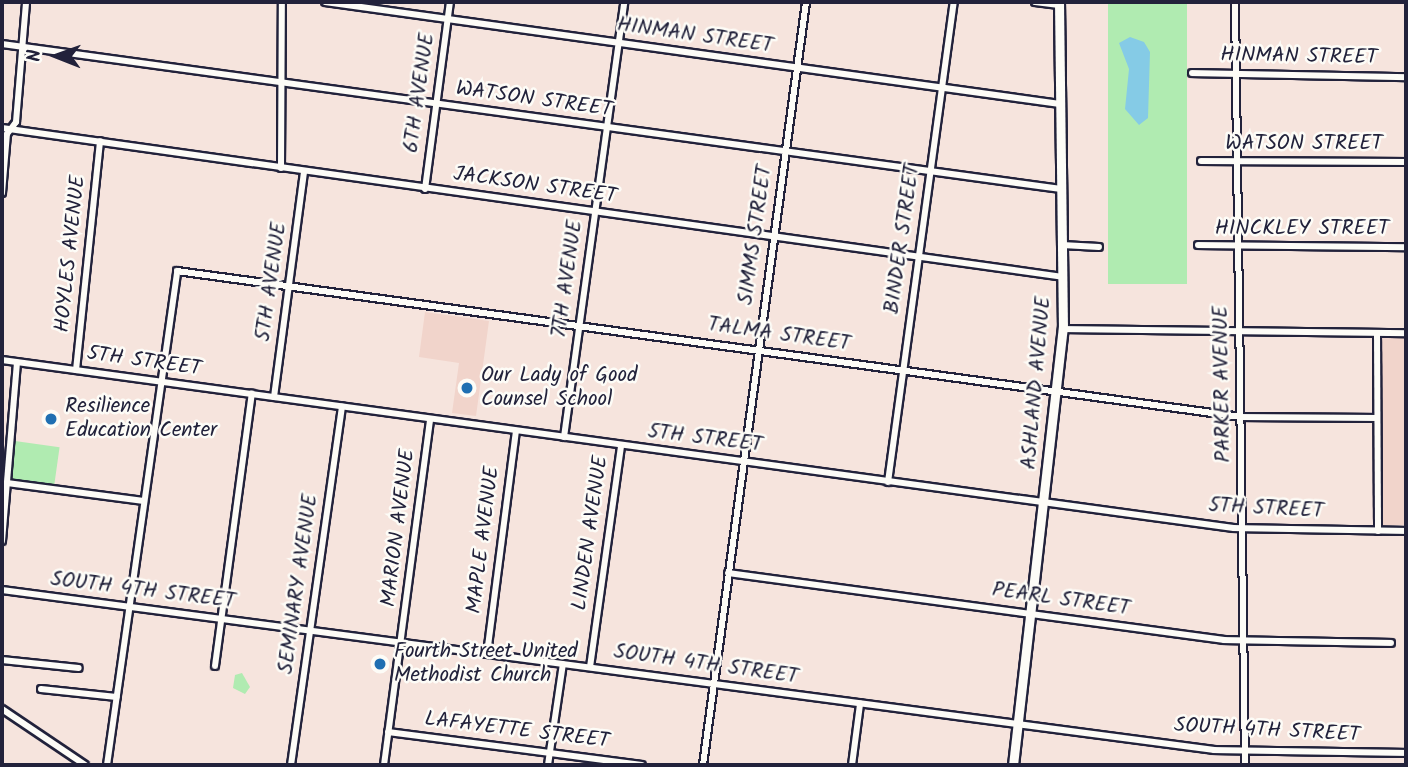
<!DOCTYPE html>
<style>
body{margin:0}
#map{position:relative;width:1408px;height:767px;overflow:hidden;background:#f6e4dd;font-family:Kalam,sans-serif}
div>[style]{position:absolute}
.built>*{inset:0;background:#f1d4cb;transform-origin:0 0}
.green>*{inset:0;background:#b0ebb1;transform-origin:0 0}
.water>*{inset:0;background:#85cbe6}
.roads{filter:drop-shadow(2px 0 #22223b) drop-shadow(-2px 0 #22223b) drop-shadow(0 2px #22223b) drop-shadow(0 -2px #22223b)}
.street>*{height:6px;margin:-3px;padding:0 3px;transform-origin:3px;border-radius:3px;background:#fdfcf7}
.secondary>*{height:9px;margin:-4.5px;padding:0 4.5px;transform-origin:4.5px;border-radius:4.5px;background:#fdfcf7}
.dots>*{width:19px;height:19px;translate:-50% -50%;box-sizing:border-box;border:4px solid #fdfcf7;border-radius:50%}
span{translate:-50% -50%;white-space:nowrap;text-align:center;line-height:1.15;-webkit-text-stroke:5px #fdfcf7;paint-order:stroke}
.street-label{font-size:21px;color:#22223b}
.poi-label{font-size:21px;color:#22223b}
.left{translate:0 -50%;text-align:left}
.frame{position:absolute;inset:0;border:4px solid #22223b;pointer-events:none}
.north{position:absolute;left:21px;top:21px;width:70px;height:70px;-webkit-text-stroke:5px #fdfcf7;paint-order:stroke;rotate:271deg;font-size:19px;font-weight:700;line-height:28px;text-align:center;color:#22223b}
.north::after{content:'';display:block;margin:auto;width:24px;height:32px;background:#22223b;clip-path:polygon(50% 0,100% 100%,50% 72%,0 100%)}
</style>
<div id="map">
<div class="built">
<i style="clip-path:polygon(425px 312px,489px 321px,476px 416px,452px 413px,459px 363px,419px 357px)"></i>
<i style="left:1380px;top:337px;width:26px;height:188px"></i>
</div>
<div class="green">
<i style="left:1108px;top:2px;width:79px;height:282px"></i>
<i style="left:15px;top:441px;width:45px;height:38px;rotate:8deg"></i>
<i style="clip-path:polygon(242px 673px,250px 687px,245px 694px,233px 688px,235px 675px)"></i>
</div>
<div class="water">
<i style="clip-path:polygon(1130px 37px,1144px 42px,1150px 52px,1148px 118px,1139px 125px,1125px 109px,1129px 69px,1119px 43px)"></i>
</div>
<div class="roads">
<div class="street">
<i style="left:325px;top:2px;width:742px;rotate:7.9deg"></i>
<i style="left:1035px;top:2px;width:24px;rotate:7deg"></i>
<i style="left:1235px;top:2px;width:763px;rotate:89.25deg"></i>
<i style="left:2px;top:44px;width:1069px;rotate:7.8deg"></i>
<i style="left:1192px;top:73px;width:214px;rotate:1.1deg"></i>
<i style="left:2px;top:128px;width:1071px;rotate:7.99deg"></i>
<i style="left:1201px;top:161px;width:205px;rotate:0.3deg"></i>
<i style="left:281px;top:168px;width:166px;rotate:-89.7deg"></i>
<i style="left:425px;top:189px;width:189px;rotate:-82.4deg"></i>
<i style="left:2px;top:193px;width:59px;rotate:-85.2deg"></i>
<i style="left:7px;top:134px;width:15px;rotate:-53deg"></i>
<i style="left:16px;top:122px;width:120px;rotate:-85.2deg"></i>
<i style="left:1062px;top:245px;width:37px;rotate:3deg"></i>
<i style="left:1198px;top:245px;width:208px;rotate:0.6deg"></i>
<i style="left:1063px;top:329px;width:343px;rotate:0.7deg"></i>
<i style="left:1377px;top:333px;width:198px;rotate:89.7deg"></i>
<i style="left:2px;top:360px;width:1243px;rotate:7.77deg"></i>
<i style="left:1234px;top:528px;width:172px;rotate:1deg"></i>
<i style="left:76px;top:370px;width:230px;rotate:-84deg"></i>
<i style="left:274px;top:397px;width:227px;rotate:-82.4deg"></i>
<i style="left:564px;top:437px;width:439px;rotate:-82.1deg"></i>
<i style="left:888px;top:482px;width:485px;rotate:-82.2deg"></i>
<i style="left:7px;top:483px;width:138px;rotate:7.5deg"></i>
<i style="left:2px;top:541px;width:179px;rotate:-85.2deg"></i>
<i style="left:728px;top:573px;width:501px;rotate:7.69deg"></i>
<i style="left:1224px;top:640px;width:167px;rotate:1deg"></i>
<i style="left:2px;top:590px;width:1223px;rotate:7.52deg"></i>
<i style="left:1214px;top:750px;width:192px;rotate:0.9deg"></i>
<i style="left:487px;top:654px;width:225px;rotate:-82.6deg"></i>
<i style="left:2px;top:660px;width:77px;rotate:5.9deg"></i>
<i style="left:215px;top:666px;width:275px;rotate:-82.3deg"></i>
<i style="left:590px;top:667px;width:223px;rotate:-82deg"></i>
<i style="left:41px;top:689px;width:76px;rotate:6deg"></i>
<i style="left:2px;top:709px;width:100px;rotate:34deg"></i>
<i style="left:388px;top:732px;width:256px;rotate:7.4deg"></i>
<i style="left:107px;top:765px;width:499px;rotate:-81.9deg"></i>
<i style="left:177px;top:271px;width:1074px;rotate:7.81deg"></i>
<i style="left:1241px;top:417px;width:136px;rotate:0.4deg"></i>
<i style="left:291px;top:765px;width:362px;rotate:-81.9deg"></i>
<i style="left:384px;top:765px;width:349px;rotate:-82.4deg"></i>
<i style="left:548px;top:765px;width:102px;rotate:-81.6deg"></i>
<i style="left:703px;top:765px;width:770px;rotate:-82.31deg"></i>
<i style="left:852px;top:765px;width:62px;rotate:-82.5deg"></i>
</div>
<div class="secondary">
<i style="left:1013px;top:765px;width:439px;rotate:-83.5deg"></i>
<i style="left:1063px;top:329px;width:327px;rotate:-90.7deg"></i>
</div>
</div>
<div class="dots">
<i style="left:467px;top:388px;background:#1f6fb2"></i>
<i style="left:51px;top:419px;background:#1f6fb2"></i>
<i style="left:380px;top:664px;background:#1f6fb2"></i>
</div>
<div class="street-label">
<span style="left:695px;top:36px;rotate:8deg">HINMAN STREET</span>
<span style="left:1299px;top:57px;rotate:1deg">HINMAN STREET</span>
<span style="left:420px;top:93px;rotate:-82deg">6TH AVENUE</span>
<span style="left:534px;top:100px;rotate:8deg">WATSON STREET</span>
<span style="left:1304px;top:144px">WATSON STREET</span>
<span style="left:535px;top:186px;rotate:8deg">JACKSON STREET</span>
<span style="left:1302px;top:229px">HINCKLEY STREET</span>
<span style="left:756px;top:235px;rotate:-82deg">SIMMS STREET</span>
<span style="left:903px;top:239px;rotate:-82deg">BINDER STREET</span>
<span style="left:71px;top:254px;rotate:-84deg">HOYLES AVENUE</span>
<span style="left:568px;top:279px;rotate:-82deg">7TH AVENUE</span>
<span style="left:272px;top:282px;rotate:-82deg">5TH AVENUE</span>
<span style="left:779px;top:335px;rotate:8deg">TALMA STREET</span>
<span style="left:144px;top:362px;rotate:8deg">5TH STREET</span>
<span style="left:1037px;top:383px;rotate:-85deg">ASHLAND AVENUE</span>
<span style="left:1223px;top:384px;rotate:-91deg">PARKER AVENUE</span>
<span style="left:705px;top:439px;rotate:7deg">5TH STREET</span>
<span style="left:1266px;top:509px;rotate:3deg">5TH STREET</span>
<span style="left:399px;top:528px;rotate:-83deg">MARION AVENUE</span>
<span style="left:591px;top:533px;rotate:-82deg">LINDEN AVENUE</span>
<span style="left:484px;top:540px;rotate:-83deg">MAPLE AVENUE</span>
<span style="left:299px;top:584px;rotate:-82deg">SEMINARY AVENUE</span>
<span style="left:143px;top:591px;rotate:7deg">SOUTH 4TH STREET</span>
<span style="left:1061px;top:600px;rotate:8deg">PEARL STREET</span>
<span style="left:706px;top:665px;rotate:8deg">SOUTH 4TH STREET</span>
<span style="left:517px;top:731px;rotate:7deg">LAFAYETTE STREET</span>
<span style="left:1267px;top:731px;rotate:3deg">SOUTH 4TH STREET</span>
</div>
<div class="poi-label">
<span class="left" style="left:481px;top:388px">Our Lady of Good<br>Counsel School</span>
<span class="left" style="left:65px;top:419px">Resilience<br>Education Center</span>
<span class="left" style="left:394px;top:664px">Fourth Street United<br>Methodist Church</span>
</div>
<div class="frame"></div>
<div class="north">N</div>
</div>
